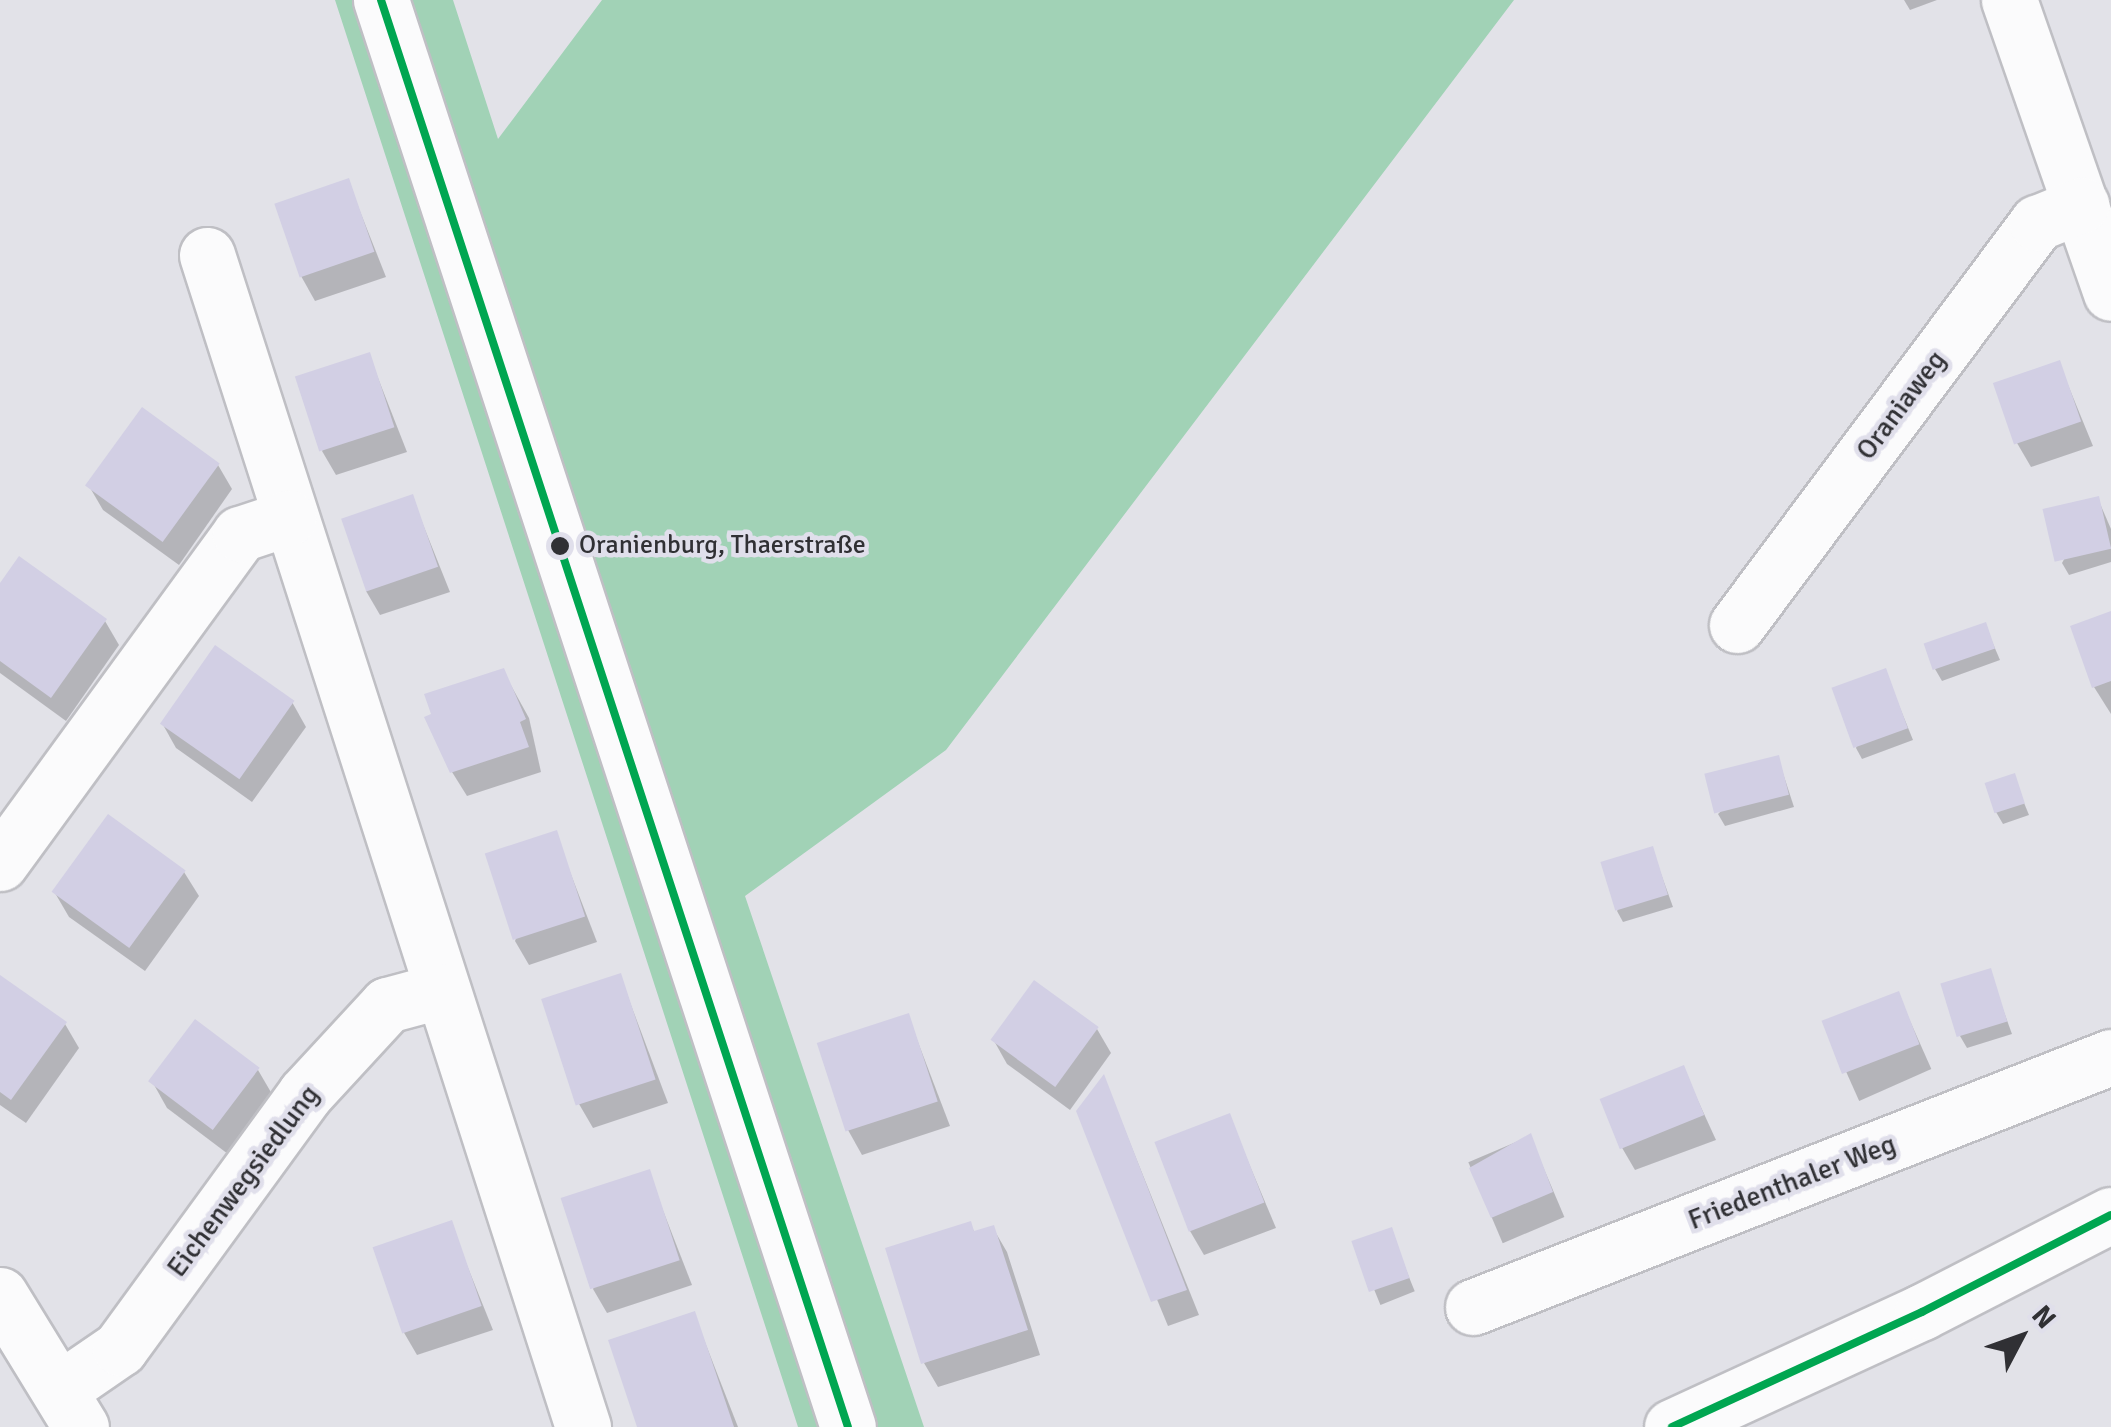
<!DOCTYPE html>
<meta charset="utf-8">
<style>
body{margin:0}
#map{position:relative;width:2111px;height:1427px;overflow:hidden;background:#e2e2e8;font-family:Signika,sans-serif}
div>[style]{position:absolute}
.green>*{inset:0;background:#a1d2b6}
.shadow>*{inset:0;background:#0003;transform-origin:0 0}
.building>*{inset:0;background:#d2cfe4;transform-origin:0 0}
.roads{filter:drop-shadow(2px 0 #bfbfc4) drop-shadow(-2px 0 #bfbfc4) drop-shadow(0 2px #bfbfc4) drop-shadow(0 -2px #bfbfc4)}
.street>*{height:55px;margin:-27.5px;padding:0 27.5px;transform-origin:27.5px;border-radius:27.5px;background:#fbfbfc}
.bus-1>*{height:8px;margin:-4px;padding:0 4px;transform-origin:4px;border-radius:4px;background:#00a651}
.dots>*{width:28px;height:28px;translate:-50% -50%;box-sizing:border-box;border:5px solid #e0dfeb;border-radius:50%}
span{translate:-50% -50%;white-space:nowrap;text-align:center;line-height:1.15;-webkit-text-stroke:9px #e0dfeb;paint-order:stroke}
.bus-label{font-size:26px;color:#303034}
.left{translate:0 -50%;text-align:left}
.street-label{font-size:28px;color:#303034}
.north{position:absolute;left:1971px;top:1287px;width:100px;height:100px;-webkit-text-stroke:8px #e0dfeb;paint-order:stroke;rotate:49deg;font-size:28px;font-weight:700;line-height:40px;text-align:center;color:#303034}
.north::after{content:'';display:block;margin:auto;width:35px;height:45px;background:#303034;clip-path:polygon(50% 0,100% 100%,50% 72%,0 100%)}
</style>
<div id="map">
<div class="green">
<i style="clip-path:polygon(335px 0,453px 0,498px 139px,602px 0,1514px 0,946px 750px,745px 896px,924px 1427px,798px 1427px)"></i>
</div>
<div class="shadow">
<i style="clip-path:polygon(1904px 0,1937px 0,1910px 10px)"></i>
<i style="clip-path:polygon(348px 181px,386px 277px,315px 301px,301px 276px)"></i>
<i style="clip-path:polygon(369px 355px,407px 452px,336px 475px,322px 451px)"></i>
<i style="clip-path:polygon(2059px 363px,2093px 446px,2031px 467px,2017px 443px)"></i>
<i style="clip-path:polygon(218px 465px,232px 489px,179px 565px,103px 510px,89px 486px)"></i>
<i style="clip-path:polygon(412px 497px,450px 592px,380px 615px,366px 591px)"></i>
<i style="clip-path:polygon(2098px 499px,2111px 529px,2111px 562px,2069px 575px,2062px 563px)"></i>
<i style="clip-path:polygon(0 588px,105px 621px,119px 645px,66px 721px,0 673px)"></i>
<i style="clip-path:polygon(2111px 614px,2111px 714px,2094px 687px)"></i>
<i style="clip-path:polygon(1985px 625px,2000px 660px,1942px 681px,1935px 669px)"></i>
<i style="clip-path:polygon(503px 671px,529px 718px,541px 772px,467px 796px,452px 772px)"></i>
<i style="clip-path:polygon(1885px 671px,1913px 740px,1862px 759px,1856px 748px)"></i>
<i style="clip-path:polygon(292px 702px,306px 727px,252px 802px,176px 748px,162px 723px)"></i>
<i style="clip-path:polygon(1778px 758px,1794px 807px,1725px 826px,1718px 814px)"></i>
<i style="clip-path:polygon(2013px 776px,2029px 815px,2003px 824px,1996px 812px)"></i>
<i style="clip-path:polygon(555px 833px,597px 942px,529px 965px,515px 941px)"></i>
<i style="clip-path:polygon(1652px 849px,1673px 907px,1623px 922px,1617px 911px)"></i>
<i style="clip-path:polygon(184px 872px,199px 896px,145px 971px,69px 917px,55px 893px)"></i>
<i style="clip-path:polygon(1989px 971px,2012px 1034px,1967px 1048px,1960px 1036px)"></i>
<i style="clip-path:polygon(620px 976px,668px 1103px,593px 1128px,579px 1104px)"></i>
<i style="clip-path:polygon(0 978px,65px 1024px,79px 1048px,26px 1123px,0 1105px)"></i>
<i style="left:1898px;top:994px;width:82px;height:79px;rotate:66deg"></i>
<i style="clip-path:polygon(908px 1016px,950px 1126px,862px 1155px,848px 1130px)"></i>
<i style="clip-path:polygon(1097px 1029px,1111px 1053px,1070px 1110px,1007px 1064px,993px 1039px)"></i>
<i style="clip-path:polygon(1683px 1068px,1716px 1140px,1635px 1170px,1621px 1146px)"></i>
<i style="clip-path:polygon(258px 1070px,272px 1094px,228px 1154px,167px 1108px,153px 1083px)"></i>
<i style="clip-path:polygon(1104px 1078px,1199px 1315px,1168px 1326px,1079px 1111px)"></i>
<i style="clip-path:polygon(1229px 1116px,1276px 1228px,1204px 1255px,1190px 1231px)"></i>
<i style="left:1530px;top:1136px;width:88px;height:67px;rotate:67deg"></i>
<i style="clip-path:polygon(648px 1172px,692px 1285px,607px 1313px,593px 1289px)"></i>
<i style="clip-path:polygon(450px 1223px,493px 1330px,417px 1355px,403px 1331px)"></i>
<i style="clip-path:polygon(970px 1224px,975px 1233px,993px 1228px,1007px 1252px,1040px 1355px,938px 1387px,924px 1363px)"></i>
<i style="left:1390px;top:1230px;width:66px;height:37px;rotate:68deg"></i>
<i style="clip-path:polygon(694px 1314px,738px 1427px,640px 1427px)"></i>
</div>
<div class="building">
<i style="left:349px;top:178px;width:78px;height:79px;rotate:71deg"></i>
<i style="left:370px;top:352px;width:79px;height:79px;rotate:72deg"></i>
<i style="left:2060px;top:360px;width:65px;height:71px;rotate:71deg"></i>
<i style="left:142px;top:407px;width:96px;height:97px;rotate:36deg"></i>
<i style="left:413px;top:494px;width:77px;height:76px;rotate:71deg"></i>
<i style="left:2099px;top:496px;width:54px;height:58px;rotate:77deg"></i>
<i style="clip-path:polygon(19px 556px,107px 619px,51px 698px,0 661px,0 583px)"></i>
<i style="clip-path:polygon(2111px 611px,2111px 681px,2092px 688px,2070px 626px)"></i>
<i style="left:1986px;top:622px;width:28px;height:66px;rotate:71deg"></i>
<i style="left:215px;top:645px;width:97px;height:96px;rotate:35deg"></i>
<i style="clip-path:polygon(504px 668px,526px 719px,520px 722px,529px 747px,450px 773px,424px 717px,431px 714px,424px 694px)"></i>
<i style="left:1886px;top:668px;width:64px;height:58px;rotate:70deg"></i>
<i style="left:1779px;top:755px;width:41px;height:77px;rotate:76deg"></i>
<i style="left:2015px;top:773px;width:32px;height:32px;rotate:72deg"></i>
<i style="left:108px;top:814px;width:96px;height:96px;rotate:36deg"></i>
<i style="left:557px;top:830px;width:91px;height:76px;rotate:72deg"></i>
<i style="left:1653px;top:846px;width:51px;height:55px;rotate:73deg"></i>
<i style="left:1991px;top:968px;width:56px;height:53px;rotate:73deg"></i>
<i style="left:621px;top:973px;width:112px;height:84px;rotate:72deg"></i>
<i style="clip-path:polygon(0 975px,67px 1022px,11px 1100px,0 1092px)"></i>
<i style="left:1034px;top:980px;width:80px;height:74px;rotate:36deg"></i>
<i style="left:1899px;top:991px;width:57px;height:83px;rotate:69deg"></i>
<i style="left:909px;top:1013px;width:93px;height:97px;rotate:72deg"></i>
<i style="left:195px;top:1019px;width:81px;height:78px;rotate:37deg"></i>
<i style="left:1684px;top:1065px;width:54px;height:91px;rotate:68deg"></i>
<i style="clip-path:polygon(1104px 1074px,1187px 1290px,1151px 1302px,1076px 1111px)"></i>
<i style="left:1230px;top:1113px;width:96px;height:81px;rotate:69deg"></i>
<i style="clip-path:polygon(1531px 1133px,1553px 1192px,1491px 1218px,1469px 1168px)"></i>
<i style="left:650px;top:1169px;width:96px;height:94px;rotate:72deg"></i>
<i style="left:452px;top:1220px;width:91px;height:84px;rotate:71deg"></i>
<i style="clip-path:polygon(971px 1221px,974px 1231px,994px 1225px,1028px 1330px,921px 1364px,885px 1248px)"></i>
<i style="left:1392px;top:1227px;width:54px;height:43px;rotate:71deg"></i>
<i style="clip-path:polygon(695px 1311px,734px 1427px,637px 1427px,608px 1340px)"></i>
</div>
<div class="roads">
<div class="street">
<i style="left:381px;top:0;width:1501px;rotate:71.88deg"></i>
<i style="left:2009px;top:0;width:310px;rotate:70.8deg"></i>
<i style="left:207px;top:255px;width:1231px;rotate:72.21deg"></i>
<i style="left:1737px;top:625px;width:502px;rotate:-53.27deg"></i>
<i style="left:2037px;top:223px;width:48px;rotate:-22.2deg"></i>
<i style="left:0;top:863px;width:407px;rotate:-53.9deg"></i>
<i style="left:240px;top:534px;width:51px;rotate:-18.4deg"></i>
<i style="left:0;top:1295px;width:155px;rotate:58.5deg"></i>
<i style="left:1473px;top:1307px;width:685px;rotate:-21.4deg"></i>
<i style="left:59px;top:1390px;width:74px;rotate:-34.5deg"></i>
<i style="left:120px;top:1348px;width:314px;rotate:-53.9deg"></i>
<i style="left:305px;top:1094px;width:121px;rotate:-47.3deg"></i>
<i style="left:387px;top:1005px;width:54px;rotate:-15.1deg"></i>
<i style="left:1672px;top:1427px;width:275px;rotate:-24.7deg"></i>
<i style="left:1922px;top:1312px;width:212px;rotate:-27.2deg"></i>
</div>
</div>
<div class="bus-1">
<i style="left:381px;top:0;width:1501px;rotate:71.88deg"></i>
<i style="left:1672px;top:1427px;width:275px;rotate:-24.7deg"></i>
<i style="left:1922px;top:1312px;width:212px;rotate:-27.2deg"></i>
</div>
<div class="dots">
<i style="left:560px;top:546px;background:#303034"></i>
</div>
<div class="bus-label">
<span class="left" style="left:579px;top:546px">Oranienburg, Thaerstraße</span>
</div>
<div class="street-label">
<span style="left:1901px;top:405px;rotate:-53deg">Oraniaweg</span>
<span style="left:243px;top:1181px;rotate:-53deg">Eichenwegsiedlung</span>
<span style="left:1792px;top:1182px;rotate:-21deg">Friedenthaler Weg</span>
</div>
<div class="north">N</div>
</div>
